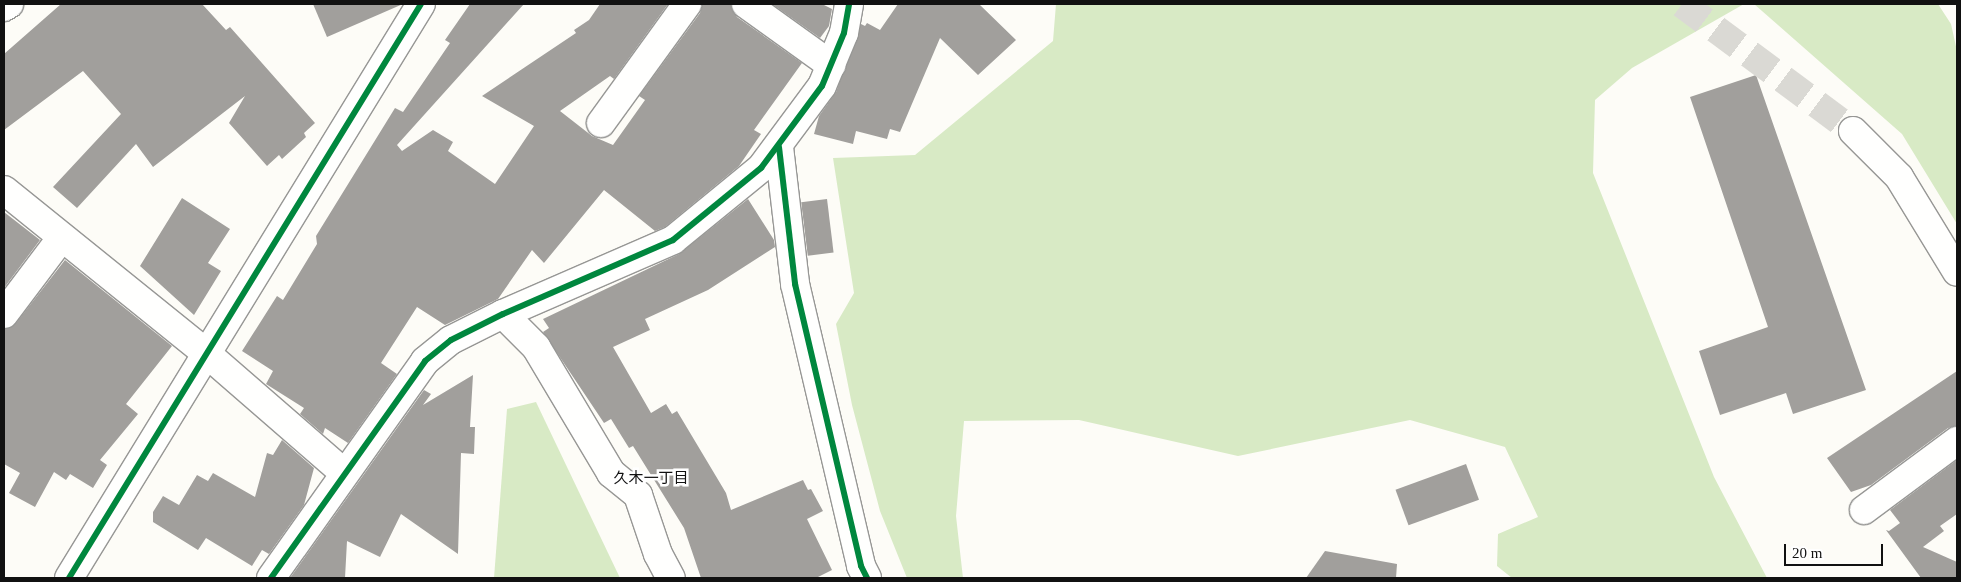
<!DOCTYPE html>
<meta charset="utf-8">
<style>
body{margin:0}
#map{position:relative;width:1961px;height:582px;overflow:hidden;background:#fdfcf7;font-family:"Times New Roman","Noto Sans JP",serif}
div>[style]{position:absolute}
.forest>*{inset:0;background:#d8eac5}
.building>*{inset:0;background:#a19f9c;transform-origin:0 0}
.minor-tunnel>*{height:28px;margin-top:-14px;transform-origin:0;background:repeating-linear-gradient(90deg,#dad9d4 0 28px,transparent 0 42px)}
.roads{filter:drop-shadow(1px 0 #979795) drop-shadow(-1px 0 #979795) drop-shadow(0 1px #979795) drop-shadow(0 -1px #979795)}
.minor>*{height:28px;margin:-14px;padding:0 14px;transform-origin:14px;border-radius:14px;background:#fffffe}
.cycleway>*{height:6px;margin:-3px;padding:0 3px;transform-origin:3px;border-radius:3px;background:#00873e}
span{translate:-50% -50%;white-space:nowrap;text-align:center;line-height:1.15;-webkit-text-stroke:5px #fff;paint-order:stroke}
.neighbourhood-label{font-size:15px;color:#111}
.frame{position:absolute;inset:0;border:5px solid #111;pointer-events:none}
.scale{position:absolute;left:1784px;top:544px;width:99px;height:22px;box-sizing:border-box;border:2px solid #111;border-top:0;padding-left:6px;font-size:15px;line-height:18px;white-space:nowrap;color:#111;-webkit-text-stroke:4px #fff;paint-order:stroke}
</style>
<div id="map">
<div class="forest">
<i style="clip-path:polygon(1056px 4px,1744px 4px,1632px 68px,1595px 100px,1593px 173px,1714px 477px,1767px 578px,1512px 578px,1497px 566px,1498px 534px,1538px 517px,1505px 447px,1410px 420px,1238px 456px,1079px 420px,964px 421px,956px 516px,963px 578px,907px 578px,880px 511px,852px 405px,836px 324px,854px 293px,833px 158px,915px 155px,1053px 41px)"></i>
<i style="clip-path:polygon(1754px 4px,1938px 4px,1951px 24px,1957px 51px,1957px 224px,1902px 134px)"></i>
<i style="clip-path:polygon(536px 402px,620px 578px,494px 578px,507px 409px)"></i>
</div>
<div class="building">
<i style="clip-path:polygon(61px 4px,202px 4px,226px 30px,230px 27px,315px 123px,304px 133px,306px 137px,282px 159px,279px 155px,267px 166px,229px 123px,245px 96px,153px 167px,136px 144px,77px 208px,53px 187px,121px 114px,83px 71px,4px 130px,4px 54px)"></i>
<i style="clip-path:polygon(313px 4px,403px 4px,327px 37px)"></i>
<i style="clip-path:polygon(470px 4px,524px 4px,397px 145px,402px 151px,433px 130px,453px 142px,448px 151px,495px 184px,534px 126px,482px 96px,576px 33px,574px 30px,589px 20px,600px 4px,668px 4px,614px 79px,610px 76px,560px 111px,592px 136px,613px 145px,645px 100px,639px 96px,700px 13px,702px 4px,731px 4px,737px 17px,802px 63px,754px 130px,761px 134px,739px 166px,665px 227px,655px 231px,604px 190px,544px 263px,532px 250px,498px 299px,445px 325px,417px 307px,381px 363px,397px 374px,348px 443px,325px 428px,323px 434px,300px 414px,304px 408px,266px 384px,273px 371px,242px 351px,277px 296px,283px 300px,317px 244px,316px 236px,395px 108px,403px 112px,450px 43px,445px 40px)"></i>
<i style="clip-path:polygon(772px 4px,822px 4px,832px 9px,829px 26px,820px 38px)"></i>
<i style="clip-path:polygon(898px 4px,979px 4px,1016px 40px,978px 75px,940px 38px,900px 132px,890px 129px,887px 139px,856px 131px,853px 144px,814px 134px,819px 116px,836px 92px,861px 24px,865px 26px,867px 23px,880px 30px)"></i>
<i style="clip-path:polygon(1756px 75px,1866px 390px,1793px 414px,1786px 393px,1720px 415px,1699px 351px,1768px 327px,1690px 97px)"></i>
<i style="clip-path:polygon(182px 198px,230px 229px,208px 263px,221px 271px,194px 315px,140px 266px)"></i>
<i style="clip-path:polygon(748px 199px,774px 240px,775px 247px,708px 290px,645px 319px,650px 330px,613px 347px,651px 413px,666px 404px,672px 414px,677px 411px,726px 493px,731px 510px,803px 480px,808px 490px,811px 489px,823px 511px,807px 519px,832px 570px,816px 578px,701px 578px,684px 528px,633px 446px,629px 448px,611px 419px,604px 423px,543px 332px,549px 328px,543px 319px,679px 254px)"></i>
<i style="left:827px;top:199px;width:54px;height:26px;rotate:83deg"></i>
<i style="clip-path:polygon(4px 212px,40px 240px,4px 288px)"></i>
<i style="clip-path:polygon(65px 260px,172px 346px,126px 404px,138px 414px,100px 460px,107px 465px,93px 488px,70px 474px,66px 480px,54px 472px,35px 507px,9px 493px,20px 473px,4px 464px,4px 329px,16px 323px)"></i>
<i style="clip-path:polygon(1957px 371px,1957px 426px,1948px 428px,1871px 485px,1851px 492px,1827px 458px)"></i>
<i style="clip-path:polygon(473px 375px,470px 427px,475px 427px,474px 454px,461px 453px,458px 554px,401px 514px,380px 557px,347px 541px,345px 578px,290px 578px,424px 390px,431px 394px,423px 405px)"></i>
<i style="clip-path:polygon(282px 440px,314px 468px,304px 505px,269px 554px,262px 550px,252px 566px,206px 538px,198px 550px,153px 522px,153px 512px,163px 496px,179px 505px,197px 475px,208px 481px,213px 473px,255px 497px,267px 453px,273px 455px)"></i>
<i style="clip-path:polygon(1957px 460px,1957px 514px,1940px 526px,1944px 531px,1923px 547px,1957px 562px,1957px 578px,1921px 578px,1886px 530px,1889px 531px,1900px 523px,1890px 510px)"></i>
<i style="left:1466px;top:464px;width:38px;height:75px;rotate:70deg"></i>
<i style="clip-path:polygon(1325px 551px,1397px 564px,1396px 578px,1306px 578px)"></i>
</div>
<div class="minor-tunnel">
<i style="left:1682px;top:4px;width:213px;rotate:36.6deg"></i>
</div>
<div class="roads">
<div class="minor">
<i style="left:746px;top:4px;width:105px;rotate:35.7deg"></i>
<i style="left:4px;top:7px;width:6px;rotate:-31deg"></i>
<i style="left:601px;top:123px;width:147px;rotate:-54.1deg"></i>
<i style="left:1853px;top:131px;width:65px;rotate:45deg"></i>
<i style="left:1899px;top:177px;width:111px;rotate:58.6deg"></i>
<i style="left:779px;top:147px;width:138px;rotate:83.3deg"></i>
<i style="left:795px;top:284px;width:290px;rotate:76.8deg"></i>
<i style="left:861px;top:566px;width:13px;rotate:63deg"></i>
<i style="left:4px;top:190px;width:260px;rotate:38.9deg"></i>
<i style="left:206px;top:353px;width:183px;rotate:41deg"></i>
<i style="left:4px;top:314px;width:96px;rotate:-53deg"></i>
<i style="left:503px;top:314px;width:47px;rotate:45deg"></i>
<i style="left:536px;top:347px;width:147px;rotate:59.2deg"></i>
<i style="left:611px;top:473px;width:35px;rotate:39deg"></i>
<i style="left:638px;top:495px;width:62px;rotate:71.3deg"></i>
<i style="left:658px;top:554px;width:27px;rotate:62deg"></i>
<i style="left:1864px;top:510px;width:116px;rotate:-36.6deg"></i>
<i style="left:69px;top:578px;width:673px;rotate:-58.48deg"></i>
<i style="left:271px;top:578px;width:266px;rotate:-54.6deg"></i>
<i style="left:425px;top:361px;width:33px;rotate:-39deg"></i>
<i style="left:451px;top:340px;width:58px;rotate:-26.6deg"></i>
<i style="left:503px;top:314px;width:185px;rotate:-23.5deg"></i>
<i style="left:673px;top:240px;width:114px;rotate:-39.3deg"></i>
<i style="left:761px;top:168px;width:102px;rotate:-53.4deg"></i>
<i style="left:822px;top:86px;width:57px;rotate:-67.5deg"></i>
<i style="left:844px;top:33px;width:29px;rotate:-80deg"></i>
</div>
</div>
<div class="cycleway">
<i style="left:779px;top:147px;width:138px;rotate:83.3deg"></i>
<i style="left:795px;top:284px;width:290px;rotate:76.8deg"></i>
<i style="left:861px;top:566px;width:13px;rotate:63deg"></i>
<i style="left:69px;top:578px;width:673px;rotate:-58.48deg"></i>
<i style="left:271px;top:578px;width:266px;rotate:-54.6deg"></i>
<i style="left:425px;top:361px;width:33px;rotate:-39deg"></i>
<i style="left:451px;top:340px;width:58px;rotate:-26.6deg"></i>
<i style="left:503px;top:314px;width:185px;rotate:-23.5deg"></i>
<i style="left:673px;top:240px;width:114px;rotate:-39.3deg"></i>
<i style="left:761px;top:168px;width:102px;rotate:-53.4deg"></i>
<i style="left:822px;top:86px;width:57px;rotate:-67.5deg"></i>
<i style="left:844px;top:33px;width:29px;rotate:-80deg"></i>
</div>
<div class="neighbourhood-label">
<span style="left:651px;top:479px">久木一丁目</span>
</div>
<div class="frame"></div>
<div class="scale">20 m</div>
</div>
